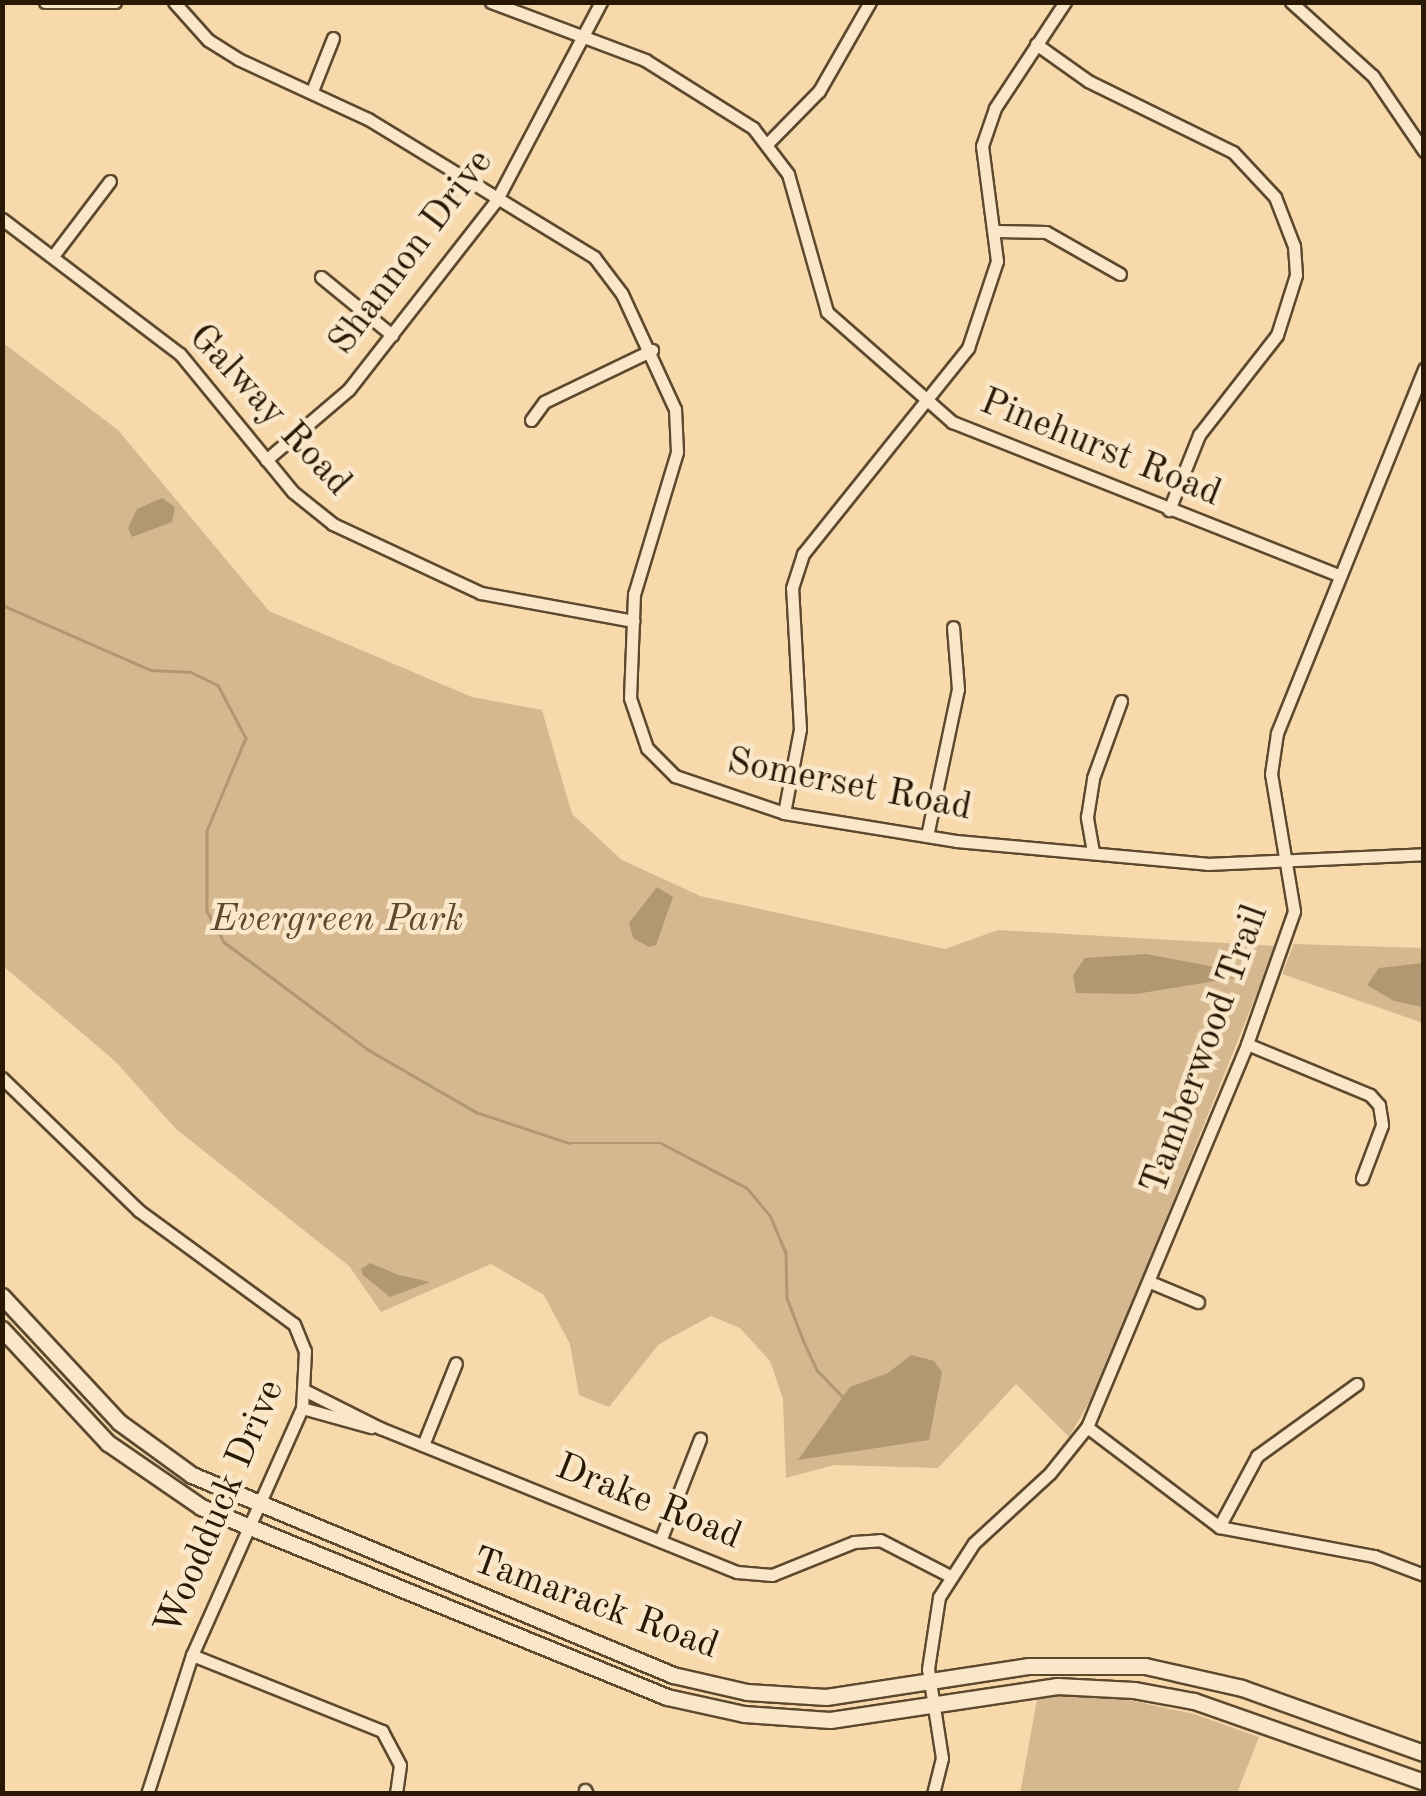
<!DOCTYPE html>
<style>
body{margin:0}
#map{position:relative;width:1426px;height:1796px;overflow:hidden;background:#f8d9ab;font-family:"Old Standard TT",serif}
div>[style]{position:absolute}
.green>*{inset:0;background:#d5b88f}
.water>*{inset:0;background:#b19873}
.stream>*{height:2.5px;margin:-1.25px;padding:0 1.25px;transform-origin:1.25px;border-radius:1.25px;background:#b19873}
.roads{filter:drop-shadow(2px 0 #5c492e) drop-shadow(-2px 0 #5c492e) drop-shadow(0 2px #5c492e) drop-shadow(0 -2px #5c492e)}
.street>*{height:11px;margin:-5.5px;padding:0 5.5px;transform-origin:5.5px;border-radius:5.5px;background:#fae6c8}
.secondary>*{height:15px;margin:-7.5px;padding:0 7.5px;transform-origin:7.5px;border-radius:7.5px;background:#fae6c8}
span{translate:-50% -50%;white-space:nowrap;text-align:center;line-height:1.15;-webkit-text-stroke:9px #fae6c8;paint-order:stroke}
.street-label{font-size:38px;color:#281905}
.park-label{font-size:38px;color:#5c492e;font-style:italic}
.frame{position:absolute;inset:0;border:5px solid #281905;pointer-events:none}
</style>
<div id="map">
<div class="green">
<i style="clip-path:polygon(2px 342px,118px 430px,269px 611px,472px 697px,542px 710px,572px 814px,622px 860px,700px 896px,945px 949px,998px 930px,1276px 946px,1098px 1387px,1069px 1437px,1016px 1384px,938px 1468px,834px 1465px,786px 1478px,783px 1399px,770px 1361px,740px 1328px,711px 1316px,659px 1344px,609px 1407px,579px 1395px,570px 1344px,544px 1295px,491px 1264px,381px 1312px,349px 1266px,176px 1129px,115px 1061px,3px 966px)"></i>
<i style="clip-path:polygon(1294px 944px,1423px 948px,1423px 1023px,1282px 974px)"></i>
<i style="clip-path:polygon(1096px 1693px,1194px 1714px,1259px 1737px,1237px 1793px,1020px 1794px,1038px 1694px)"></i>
</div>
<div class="water">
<i style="clip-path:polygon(162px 498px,175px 507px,172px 522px,132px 537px,128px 528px,137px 509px)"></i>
<i style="clip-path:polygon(657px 887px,673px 897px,656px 945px,649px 947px,633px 938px,629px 923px)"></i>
<i style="clip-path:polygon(1146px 954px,1231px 970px,1234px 978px,1136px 994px,1076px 993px,1073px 975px,1085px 958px)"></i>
<i style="clip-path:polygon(1423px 963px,1423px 1007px,1394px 1001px,1367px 985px,1379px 968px)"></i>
<i style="clip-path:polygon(370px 1263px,399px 1275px,430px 1282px,390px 1297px,363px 1275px,361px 1269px)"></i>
<i style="clip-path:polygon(911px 1355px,934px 1361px,942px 1372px,929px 1440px,798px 1460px,850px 1387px,888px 1373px)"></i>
</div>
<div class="stream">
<i style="left:2px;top:605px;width:163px;rotate:23.6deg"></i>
<i style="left:151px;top:670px;width:40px;rotate:2.9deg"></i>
<i style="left:191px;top:672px;width:30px;rotate:26deg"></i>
<i style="left:218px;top:685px;width:60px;rotate:62.2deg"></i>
<i style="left:246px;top:738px;width:101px;rotate:112.8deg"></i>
<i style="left:207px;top:831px;width:80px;rotate:90deg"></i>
<i style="left:207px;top:911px;width:35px;rotate:61deg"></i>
<i style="left:224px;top:942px;width:181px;rotate:36.7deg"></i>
<i style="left:369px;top:1050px;width:124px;rotate:30.1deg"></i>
<i style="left:476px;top:1112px;width:98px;rotate:18.4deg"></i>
<i style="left:569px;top:1143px;width:92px"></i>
<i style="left:661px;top:1143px;width:97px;rotate:27.6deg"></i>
<i style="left:747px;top:1188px;width:35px;rotate:50deg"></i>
<i style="left:770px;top:1215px;width:41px;rotate:67.2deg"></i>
<i style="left:786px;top:1253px;width:45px;rotate:88.7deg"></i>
<i style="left:787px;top:1298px;width:47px;rotate:68.9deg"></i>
<i style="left:804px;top:1342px;width:31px;rotate:65deg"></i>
<i style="left:817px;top:1370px;width:36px;rotate:46deg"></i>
</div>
<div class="roads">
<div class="street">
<i style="left:45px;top:2px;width:70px"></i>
<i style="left:174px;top:2px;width:51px;rotate:48.2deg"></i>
<i style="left:208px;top:40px;width:36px;rotate:32deg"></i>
<i style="left:238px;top:59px;width:143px;rotate:24.8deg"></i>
<i style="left:368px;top:119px;width:265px;rotate:31.4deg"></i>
<i style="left:594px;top:257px;width:46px;rotate:52.9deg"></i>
<i style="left:622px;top:294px;width:127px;rotate:65.3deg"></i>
<i style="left:675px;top:409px;width:43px;rotate:87.3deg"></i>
<i style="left:677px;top:452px;width:148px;rotate:106.8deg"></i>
<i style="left:634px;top:594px;width:104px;rotate:92.2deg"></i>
<i style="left:630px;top:698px;width:53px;rotate:71.2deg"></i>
<i style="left:647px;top:748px;width:40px;rotate:45deg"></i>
<i style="left:675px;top:776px;width:115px;rotate:18.7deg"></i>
<i style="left:784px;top:813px;width:174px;rotate:9.2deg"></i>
<i style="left:956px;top:841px;width:252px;rotate:5.2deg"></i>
<i style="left:1207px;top:864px;width:217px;rotate:-2.6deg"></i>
<i style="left:491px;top:2px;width:165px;rotate:20.6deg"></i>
<i style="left:645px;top:60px;width:128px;rotate:32.2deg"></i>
<i style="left:753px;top:128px;width:58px;rotate:52.7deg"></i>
<i style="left:788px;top:174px;width:143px;rotate:74.2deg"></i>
<i style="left:827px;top:312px;width:167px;rotate:41.3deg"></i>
<i style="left:952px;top:422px;width:417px;rotate:21.6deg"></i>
<i style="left:1291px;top:2px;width:110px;rotate:42.1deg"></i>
<i style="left:1373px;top:76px;width:91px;rotate:55.8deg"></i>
<i style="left:1036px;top:44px;width:64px;rotate:35.4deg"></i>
<i style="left:1088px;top:81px;width:161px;rotate:26.1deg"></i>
<i style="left:1233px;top:152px;width:62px;rotate:47deg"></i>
<i style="left:1275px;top:197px;width:53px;rotate:68.8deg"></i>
<i style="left:1294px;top:246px;width:29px;rotate:86deg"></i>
<i style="left:1296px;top:275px;width:63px;rotate:107.6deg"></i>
<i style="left:1277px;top:335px;width:127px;rotate:128deg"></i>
<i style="left:1199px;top:435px;width:81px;rotate:111.8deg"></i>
<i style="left:312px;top:91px;width:57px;rotate:-68.4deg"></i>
<i style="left:768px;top:143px;width:73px;rotate:-45.6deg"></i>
<i style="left:819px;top:91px;width:103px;rotate:-60.2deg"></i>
<i style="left:2px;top:219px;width:223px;rotate:37.2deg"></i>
<i style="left:180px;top:354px;width:178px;rotate:50.7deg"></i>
<i style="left:293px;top:492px;width:51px;rotate:38.7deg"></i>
<i style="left:333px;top:524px;width:163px;rotate:25deg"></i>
<i style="left:481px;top:593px;width:155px;rotate:10.4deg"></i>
<i style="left:997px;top:231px;width:49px;rotate:1.2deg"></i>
<i style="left:1046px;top:232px;width:85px;rotate:29.6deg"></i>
<i style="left:53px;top:256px;width:94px;rotate:-52.8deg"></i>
<i style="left:321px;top:277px;width:92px;rotate:39.2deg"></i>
<i style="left:531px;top:420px;width:22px;rotate:-54deg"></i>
<i style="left:544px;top:402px;width:120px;rotate:-25.7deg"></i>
<i style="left:266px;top:460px;width:109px;rotate:-40.5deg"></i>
<i style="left:349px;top:389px;width:239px;rotate:-52deg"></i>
<i style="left:496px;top:201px;width:225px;rotate:-62.2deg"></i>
<i style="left:784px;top:813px;width:86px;rotate:-79.2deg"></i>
<i style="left:800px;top:729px;width:141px;rotate:-93.2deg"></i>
<i style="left:792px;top:588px;width:36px;rotate:-72deg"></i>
<i style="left:803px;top:554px;width:264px;rotate:-51.3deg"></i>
<i style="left:968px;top:348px;width:92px;rotate:-71.6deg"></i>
<i style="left:997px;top:261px;width:116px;rotate:-97.4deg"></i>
<i style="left:982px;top:146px;width:40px;rotate:-71.1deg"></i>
<i style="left:995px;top:108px;width:127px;rotate:-56.6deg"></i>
<i style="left:927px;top:836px;width:150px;rotate:-78.1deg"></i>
<i style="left:958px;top:689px;width:62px;rotate:-94.6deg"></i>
<i style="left:1093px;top:852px;width:36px;rotate:-100deg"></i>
<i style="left:1087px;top:817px;width:39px;rotate:-81deg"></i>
<i style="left:1093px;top:778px;width:82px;rotate:-70deg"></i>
<i style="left:1247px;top:1044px;width:133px;rotate:22.5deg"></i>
<i style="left:1370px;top:1095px;width:13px;rotate:48deg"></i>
<i style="left:1379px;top:1105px;width:20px;rotate:81deg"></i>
<i style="left:1382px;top:1125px;width:57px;rotate:110.7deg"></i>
<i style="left:2px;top:1078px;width:190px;rotate:44.1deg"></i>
<i style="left:138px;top:1210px;width:193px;rotate:36.2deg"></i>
<i style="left:294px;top:1324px;width:29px;rotate:68deg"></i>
<i style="left:305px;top:1351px;width:57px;rotate:93deg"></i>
<i style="left:302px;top:1408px;width:270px;rotate:114deg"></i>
<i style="left:192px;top:1655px;width:146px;rotate:107.9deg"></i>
<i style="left:1150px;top:1282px;width:52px;rotate:22.6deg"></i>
<i style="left:306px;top:1391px;width:83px;rotate:26.6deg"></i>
<i style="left:380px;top:1428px;width:385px;rotate:22deg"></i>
<i style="left:737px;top:1572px;width:35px;rotate:5deg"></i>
<i style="left:772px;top:1575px;width:88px;rotate:-21.9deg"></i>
<i style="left:854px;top:1542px;width:26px;rotate:-4deg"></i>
<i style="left:880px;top:1540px;width:79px;rotate:27.2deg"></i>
<i style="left:302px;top:1408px;width:72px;rotate:15.4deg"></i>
<i style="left:1087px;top:1427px;width:166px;rotate:37.1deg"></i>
<i style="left:1219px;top:1527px;width:158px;rotate:10.6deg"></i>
<i style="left:1374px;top:1556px;width:53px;rotate:20.8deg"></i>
<i style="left:423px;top:1445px;width:88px;rotate:-68.1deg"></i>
<i style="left:1219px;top:1527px;width:81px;rotate:-61.8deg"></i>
<i style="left:1257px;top:1456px;width:123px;rotate:-35.8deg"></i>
<i style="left:660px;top:1541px;width:110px;rotate:-68.6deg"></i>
<i style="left:192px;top:1655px;width:205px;rotate:21.8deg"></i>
<i style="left:382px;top:1731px;width:38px;rotate:62deg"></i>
<i style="left:400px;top:1765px;width:29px;rotate:98deg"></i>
<i style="left:585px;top:1790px;width:4px;rotate:63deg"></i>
<i style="left:933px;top:1794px;width:37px;rotate:-76deg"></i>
<i style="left:942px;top:1758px;width:90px;rotate:-98.9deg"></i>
<i style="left:928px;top:1669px;width:73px;rotate:-81.3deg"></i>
<i style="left:939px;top:1597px;width:64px;rotate:-57.1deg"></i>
<i style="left:974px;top:1543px;width:103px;rotate:-42.6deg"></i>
<i style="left:1050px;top:1473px;width:59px;rotate:-51.2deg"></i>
<i style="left:1087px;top:1427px;width:415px;rotate:-67.3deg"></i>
<i style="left:1247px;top:1044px;width:141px;rotate:-70.5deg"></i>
<i style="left:1294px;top:911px;width:139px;rotate:-99.5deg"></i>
<i style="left:1271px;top:774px;width:41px;rotate:-81.7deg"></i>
<i style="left:1277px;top:733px;width:393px;rotate:-68deg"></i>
</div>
<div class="secondary">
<i style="left:2px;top:1296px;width:172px;rotate:47.1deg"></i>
<i style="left:119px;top:1422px;width:90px;rotate:36deg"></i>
<i style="left:192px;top:1475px;width:521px;rotate:22.58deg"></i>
<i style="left:673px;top:1675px;width:76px;rotate:12.9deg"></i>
<i style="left:747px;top:1692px;width:79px;rotate:3.6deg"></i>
<i style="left:826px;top:1697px;width:204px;rotate:-8.7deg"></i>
<i style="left:1028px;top:1666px;width:117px"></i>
<i style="left:1145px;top:1666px;width:99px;rotate:12.8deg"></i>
<i style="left:1242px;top:1688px;width:193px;rotate:19.7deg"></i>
<i style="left:2px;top:1329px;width:156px;rotate:47.1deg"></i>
<i style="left:108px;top:1443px;width:113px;rotate:34.5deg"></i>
<i style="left:201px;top:1507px;width:503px;rotate:22.18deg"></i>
<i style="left:667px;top:1697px;width:79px;rotate:12.4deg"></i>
<i style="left:744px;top:1714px;width:86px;rotate:4deg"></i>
<i style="left:830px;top:1720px;width:230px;rotate:-8.5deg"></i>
<i style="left:1057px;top:1686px;width:77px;rotate:3deg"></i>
<i style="left:1134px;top:1690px;width:61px;rotate:10.4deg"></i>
<i style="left:1194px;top:1701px;width:244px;rotate:19.4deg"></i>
</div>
</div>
<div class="street-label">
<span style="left:412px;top:253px;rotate:-53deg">Shannon Drive</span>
<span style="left:269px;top:411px;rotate:47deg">Galway Road</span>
<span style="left:1100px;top:449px;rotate:22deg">Pinehurst Road</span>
<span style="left:849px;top:786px;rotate:11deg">Somerset Road</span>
<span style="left:1206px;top:1050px;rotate:-70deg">Tamberwood Trail</span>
<span style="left:648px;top:1503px;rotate:22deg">Drake Road</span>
<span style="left:221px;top:1508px;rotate:-67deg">Woodduck Drive</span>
<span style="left:595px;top:1605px;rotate:20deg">Tamarack Road</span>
</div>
<div class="park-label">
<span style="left:337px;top:921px">Evergreen Park</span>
</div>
<div class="frame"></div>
</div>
